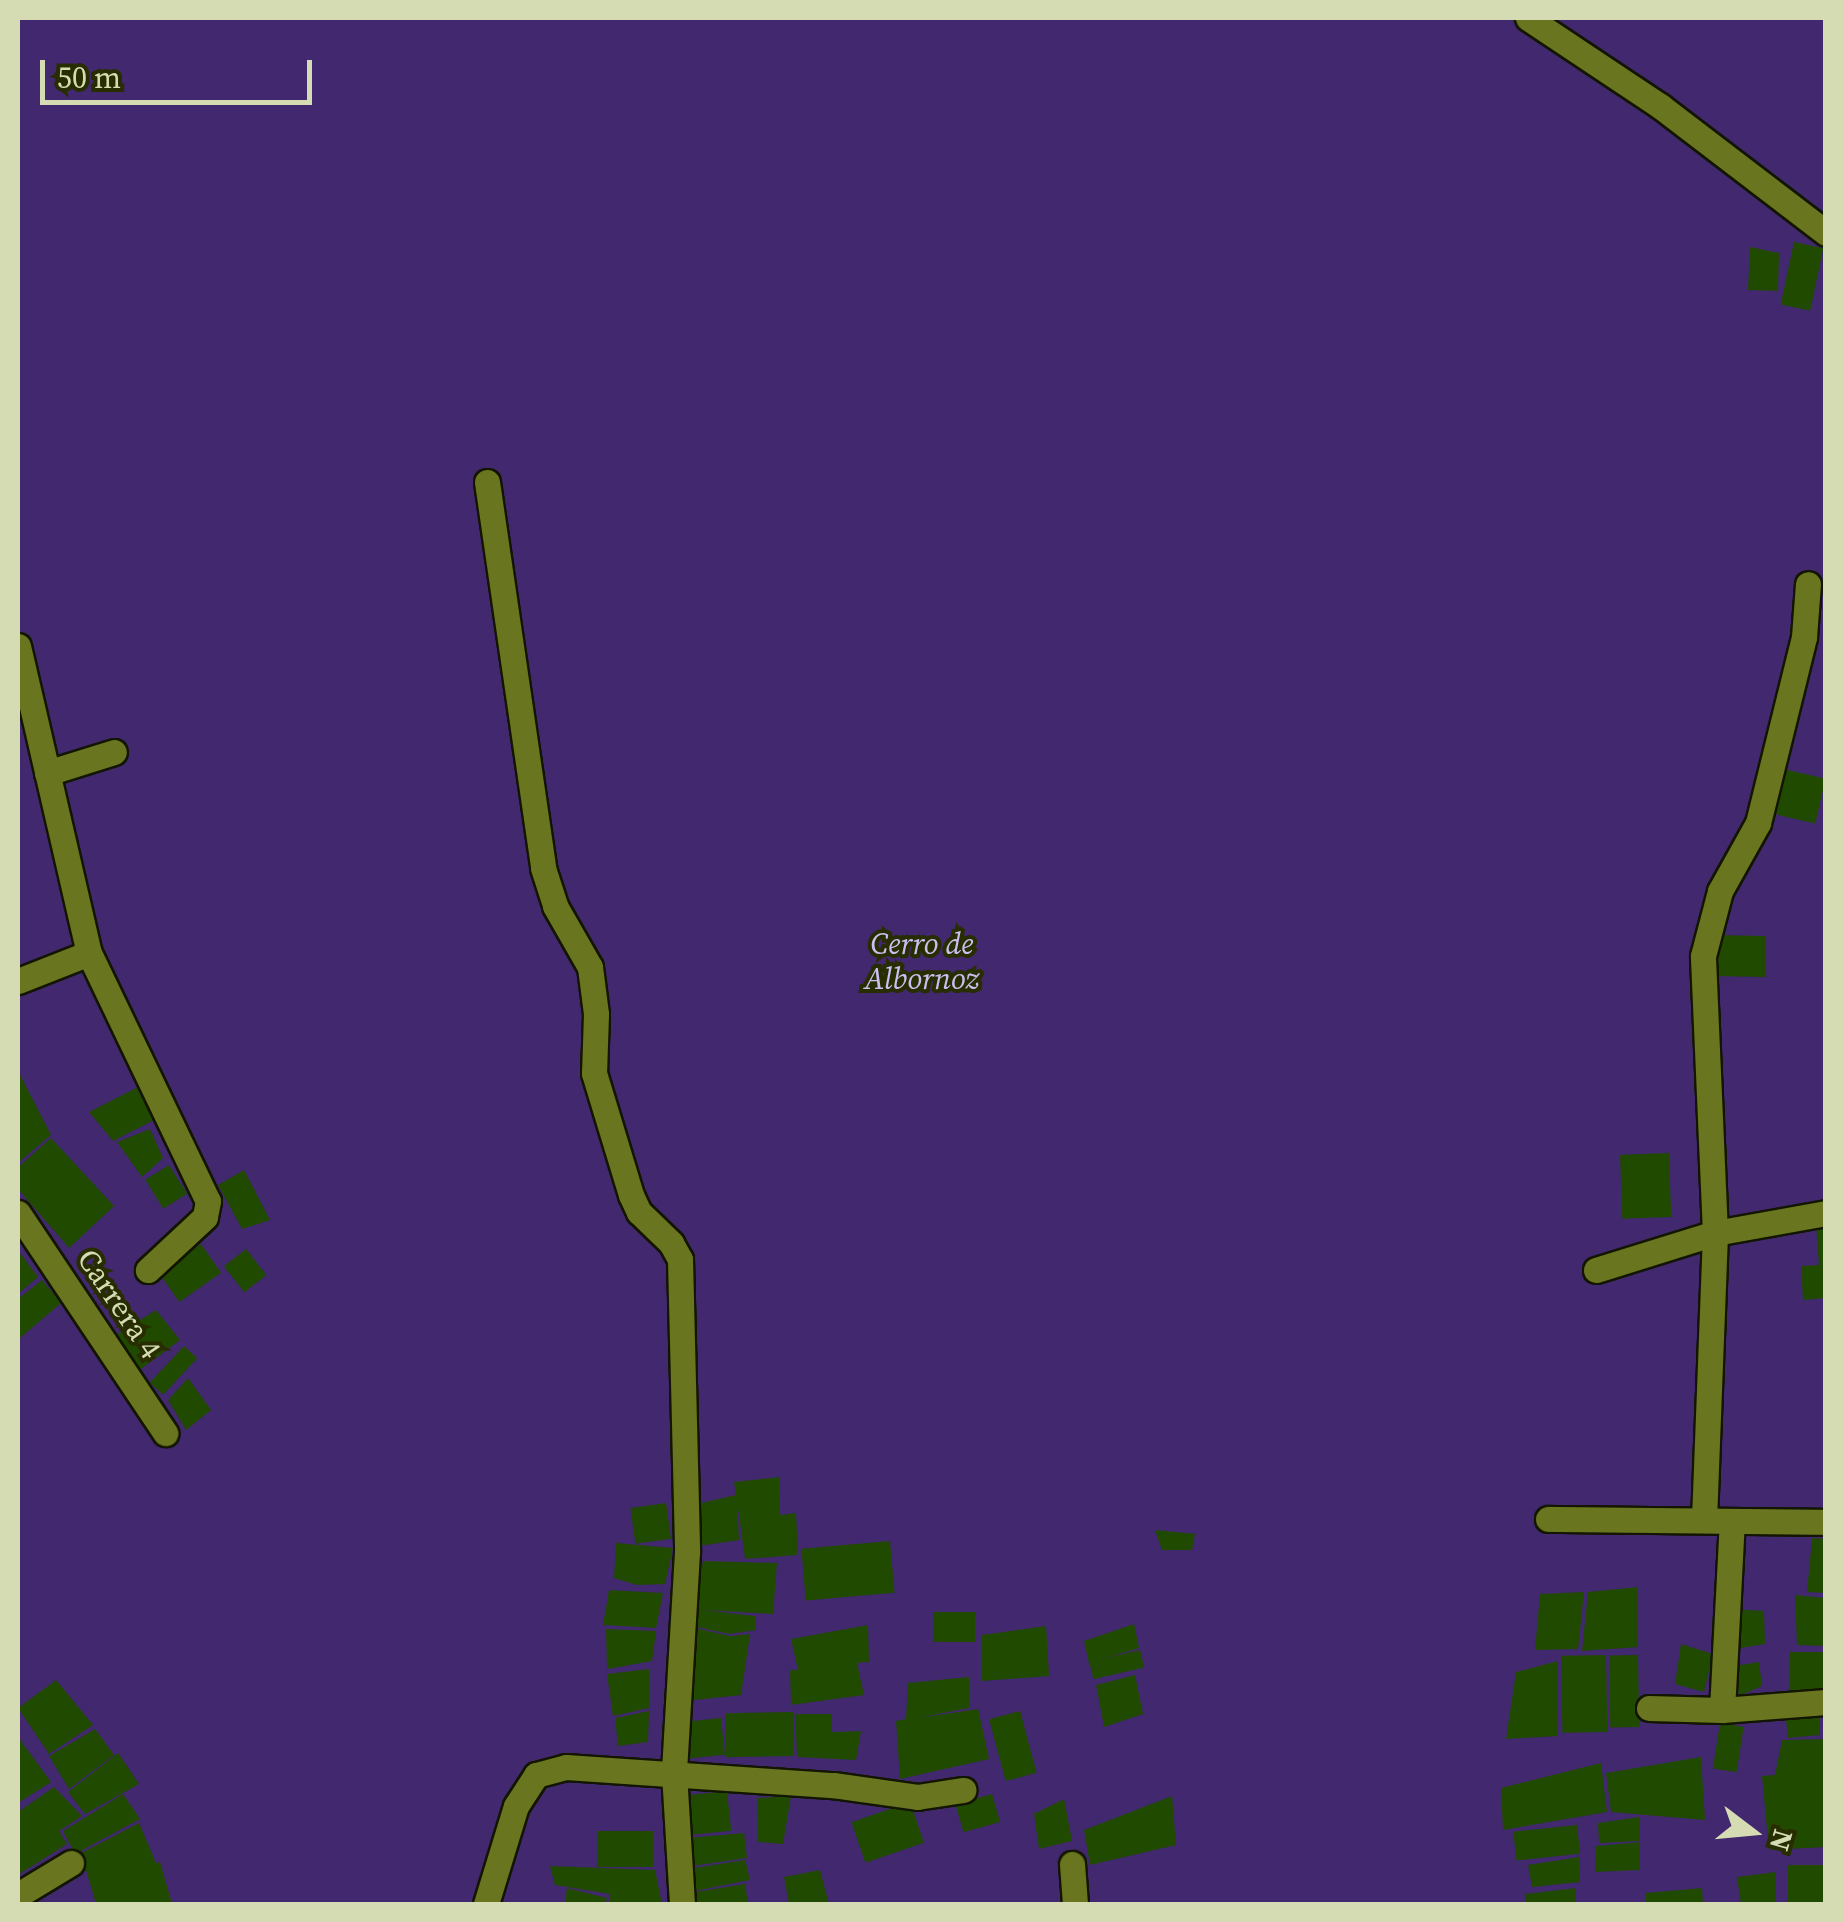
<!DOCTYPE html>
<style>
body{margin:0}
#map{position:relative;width:1843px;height:1922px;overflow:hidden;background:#282d00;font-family:"Source Serif 4",serif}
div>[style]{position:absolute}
.green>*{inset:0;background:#41286f;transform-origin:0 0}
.building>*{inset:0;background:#204a00;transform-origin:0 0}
.roads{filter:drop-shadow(2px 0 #121500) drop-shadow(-2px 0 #121500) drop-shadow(0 2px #121500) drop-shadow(0 -2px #121500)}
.minor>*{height:25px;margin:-12.5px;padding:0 12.5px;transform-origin:12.5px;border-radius:12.5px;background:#6a751f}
span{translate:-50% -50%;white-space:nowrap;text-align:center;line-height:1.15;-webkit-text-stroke:8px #282d00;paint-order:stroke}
.park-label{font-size:30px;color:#cbbff2;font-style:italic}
.street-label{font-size:30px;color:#d5dcb4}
.frame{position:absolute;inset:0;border:20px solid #d5dcb4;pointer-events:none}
.north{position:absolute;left:1703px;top:1782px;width:100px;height:100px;-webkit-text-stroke:8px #282d00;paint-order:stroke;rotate:106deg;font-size:28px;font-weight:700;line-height:40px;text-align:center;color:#d5dcb4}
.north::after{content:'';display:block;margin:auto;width:35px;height:45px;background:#d5dcb4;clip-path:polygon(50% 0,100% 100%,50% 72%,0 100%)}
.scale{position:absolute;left:40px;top:60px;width:272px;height:45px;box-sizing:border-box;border:5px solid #d5dcb4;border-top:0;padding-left:12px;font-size:30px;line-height:35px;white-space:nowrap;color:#d5dcb4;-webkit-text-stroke:8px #282d00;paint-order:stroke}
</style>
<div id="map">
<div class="green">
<i style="left:18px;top:18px;width:1807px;height:1886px"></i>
</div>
<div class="building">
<i style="left:1794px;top:242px;width:30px;height:64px;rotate:12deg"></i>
<i style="clip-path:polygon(1750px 247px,1779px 253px,1778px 291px,1748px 290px)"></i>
<i style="left:1775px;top:767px;width:52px;height:46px;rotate:13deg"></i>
<i style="left:1710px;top:935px;width:56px;height:41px;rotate:1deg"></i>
<i style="clip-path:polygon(18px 1071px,51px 1135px,18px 1163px)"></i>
<i style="clip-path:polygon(138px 1087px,156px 1119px,113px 1141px,89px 1112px)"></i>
<i style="clip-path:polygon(150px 1129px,163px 1158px,142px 1177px,117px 1142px)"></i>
<i style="clip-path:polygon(51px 1138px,114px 1206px,69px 1248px,18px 1189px,18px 1167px)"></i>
<i style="left:1669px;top:1153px;width:64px;height:49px;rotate:88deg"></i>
<i style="left:169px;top:1165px;width:34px;height:28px;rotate:58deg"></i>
<i style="clip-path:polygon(244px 1170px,270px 1220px,242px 1229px,218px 1185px)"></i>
<i style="clip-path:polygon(1816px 1225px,1826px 1225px,1826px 1298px,1803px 1300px,1801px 1266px,1819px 1265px)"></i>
<i style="left:201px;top:1244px;width:35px;height:51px;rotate:55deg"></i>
<i style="left:246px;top:1249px;width:33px;height:28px;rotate:52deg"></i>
<i style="clip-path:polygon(21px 1254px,38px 1277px,18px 1294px,18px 1257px)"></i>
<i style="clip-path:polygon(42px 1280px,61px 1303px,20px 1338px,18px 1299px)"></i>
<i style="clip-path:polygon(156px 1310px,180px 1340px,137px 1372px,113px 1337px)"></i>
<i style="left:184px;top:1346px;width:18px;height:50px;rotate:43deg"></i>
<i style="clip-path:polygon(188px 1378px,211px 1410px,186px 1430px,168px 1400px)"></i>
<i style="clip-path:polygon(779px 1477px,780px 1515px,796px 1513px,798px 1555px,745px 1559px,737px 1501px,739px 1540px,699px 1546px,692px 1505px,736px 1495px,734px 1482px)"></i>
<i style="left:666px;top:1503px;width:36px;height:36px;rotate:82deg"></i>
<i style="clip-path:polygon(1155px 1530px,1195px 1534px,1192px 1550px,1162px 1550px)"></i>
<i style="clip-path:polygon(1812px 1538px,1826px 1539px,1826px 1593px,1807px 1592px)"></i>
<i style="left:890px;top:1541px;width:52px;height:89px;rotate:85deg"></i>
<i style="clip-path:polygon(616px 1543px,673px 1548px,665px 1584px,637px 1585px,614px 1578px)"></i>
<i style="clip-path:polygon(703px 1561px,777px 1563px,773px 1614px,703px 1610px,755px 1616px,756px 1630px,729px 1634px,697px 1627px,694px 1610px)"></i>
<i style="clip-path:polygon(1638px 1587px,1638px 1647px,1582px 1651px,1588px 1592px)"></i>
<i style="clip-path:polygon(609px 1590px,663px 1593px,656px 1628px,603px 1625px)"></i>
<i style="clip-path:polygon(1584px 1592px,1578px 1649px,1535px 1650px,1540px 1594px)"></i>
<i style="clip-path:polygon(1795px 1595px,1826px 1598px,1826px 1646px,1797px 1645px)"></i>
<i style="clip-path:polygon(1732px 1609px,1764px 1611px,1765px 1644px,1735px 1649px)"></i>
<i style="left:933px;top:1612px;width:42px;height:30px"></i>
<i style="clip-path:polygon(1134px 1624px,1139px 1648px,1089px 1663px,1084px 1641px)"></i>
<i style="clip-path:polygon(868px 1625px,869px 1662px,857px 1663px,864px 1695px,791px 1705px,790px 1670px,798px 1670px,791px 1639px)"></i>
<i style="clip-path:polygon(1046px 1626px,1049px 1676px,982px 1681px,982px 1635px)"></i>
<i style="clip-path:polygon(690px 1627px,730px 1636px,750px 1634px,741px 1695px,686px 1701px)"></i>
<i style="clip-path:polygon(606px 1629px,656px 1631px,652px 1661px,607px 1669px)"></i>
<i style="clip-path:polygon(1681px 1644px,1713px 1654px,1704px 1692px,1675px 1684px)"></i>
<i style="left:1140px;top:1650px;width:18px;height:52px;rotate:77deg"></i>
<i style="left:1790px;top:1652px;width:36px;height:43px"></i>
<i style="left:1606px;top:1655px;width:77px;height:45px;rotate:89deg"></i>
<i style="left:1638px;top:1655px;width:72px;height:29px;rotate:89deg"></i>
<i style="clip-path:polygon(1558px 1661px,1558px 1736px,1506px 1739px,1516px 1672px)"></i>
<i style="clip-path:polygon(1759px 1662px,1762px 1686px,1739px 1696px,1735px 1666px)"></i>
<i style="clip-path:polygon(649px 1669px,649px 1708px,613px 1716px,607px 1674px)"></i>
<i style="clip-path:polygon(1135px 1675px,1143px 1714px,1104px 1727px,1096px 1685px)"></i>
<i style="clip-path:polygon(969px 1677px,969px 1708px,917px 1718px,978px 1709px,989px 1759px,900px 1779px,896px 1721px,906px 1719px,908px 1683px)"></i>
<i style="clip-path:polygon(56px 1680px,93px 1725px,49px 1754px,18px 1708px)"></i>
<i style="clip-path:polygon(1820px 1705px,1820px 1735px,1788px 1738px,1785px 1711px)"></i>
<i style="clip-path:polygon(649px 1711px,648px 1742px,618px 1746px,615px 1718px)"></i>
<i style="left:1020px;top:1711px;width:64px;height:32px;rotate:75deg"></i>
<i style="left:793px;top:1712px;width:44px;height:68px;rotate:89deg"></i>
<i style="clip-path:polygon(795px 1714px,831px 1714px,832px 1732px,861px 1731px,856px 1760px,797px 1757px)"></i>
<i style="left:721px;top:1718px;width:37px;height:41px;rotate:84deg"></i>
<i style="left:1720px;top:1723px;width:24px;height:46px;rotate:9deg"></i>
<i style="clip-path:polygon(95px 1729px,114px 1755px,69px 1789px,49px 1756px)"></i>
<i style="clip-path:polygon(18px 1737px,51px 1782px,18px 1803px)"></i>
<i style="clip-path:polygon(1826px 1739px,1826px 1847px,1769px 1850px,1762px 1776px,1775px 1775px,1782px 1740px)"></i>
<i style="clip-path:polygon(118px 1753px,139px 1784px,85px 1814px,68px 1792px)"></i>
<i style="clip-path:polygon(1701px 1757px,1705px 1820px,1611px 1812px,1606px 1773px)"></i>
<i style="clip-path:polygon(1601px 1763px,1607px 1812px,1503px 1830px,1501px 1788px)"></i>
<i style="clip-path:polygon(54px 1787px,82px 1816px,59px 1831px,67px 1844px,18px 1875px,18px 1812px)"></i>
<i style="left:727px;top:1791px;width:40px;height:39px;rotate:84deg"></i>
<i style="clip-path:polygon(123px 1794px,140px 1819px,75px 1854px,63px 1831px)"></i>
<i style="left:992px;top:1794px;width:29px;height:38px;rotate:74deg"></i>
<i style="clip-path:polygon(791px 1796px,783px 1844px,758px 1842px,757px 1798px)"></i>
<i style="clip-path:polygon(1172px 1796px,1176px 1845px,1090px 1865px,1084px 1830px)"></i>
<i style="clip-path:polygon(1064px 1799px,1072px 1841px,1039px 1849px,1034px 1814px)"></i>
<i style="left:910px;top:1802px;width:43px;height:62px;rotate:71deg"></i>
<i style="clip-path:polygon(1639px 1817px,1640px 1841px,1599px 1843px,1598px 1823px)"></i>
<i style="clip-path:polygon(139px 1823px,156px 1863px,160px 1862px,172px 1904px,96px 1904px,81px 1853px)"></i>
<i style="left:1577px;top:1825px;width:29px;height:64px;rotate:84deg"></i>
<i style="left:597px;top:1831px;width:56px;height:36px"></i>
<i style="clip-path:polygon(744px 1833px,747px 1858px,692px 1866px,686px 1838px)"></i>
<i style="clip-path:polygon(1640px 1842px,1639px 1870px,1595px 1872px,1596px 1846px)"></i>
<i style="clip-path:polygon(1579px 1857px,1580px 1882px,1532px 1887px,1528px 1865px)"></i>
<i style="clip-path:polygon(745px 1860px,750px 1880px,690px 1892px,687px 1869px)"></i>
<i style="left:1826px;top:1865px;width:39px;height:38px;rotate:90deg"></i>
<i style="clip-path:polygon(550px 1866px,655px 1870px,662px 1904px,610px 1904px,610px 1894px,555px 1885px)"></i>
<i style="clip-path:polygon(820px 1870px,829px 1904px,789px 1904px,784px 1877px)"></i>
<i style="clip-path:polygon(1776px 1872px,1776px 1904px,1741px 1904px,1737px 1877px)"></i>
<i style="clip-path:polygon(745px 1884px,748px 1904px,690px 1904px,689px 1893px)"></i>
<i style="clip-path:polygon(567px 1888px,607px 1898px,605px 1904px,565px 1904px)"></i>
<i style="clip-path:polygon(1576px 1888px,1575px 1904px,1525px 1904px,1525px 1894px)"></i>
<i style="clip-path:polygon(1702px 1888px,1703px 1904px,1646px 1904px,1646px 1893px)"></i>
</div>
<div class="roads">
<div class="minor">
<i style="left:1528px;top:18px;width:159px;rotate:33.7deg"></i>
<i style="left:1660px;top:106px;width:209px;rotate:37.4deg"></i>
<i style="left:487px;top:482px;width:390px;rotate:81.7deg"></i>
<i style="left:543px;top:868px;width:40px;rotate:72deg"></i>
<i style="left:555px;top:906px;width:70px;rotate:60.2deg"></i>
<i style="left:590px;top:967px;width:47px;rotate:82.7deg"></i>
<i style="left:596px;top:1014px;width:59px;rotate:91.9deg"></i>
<i style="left:594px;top:1073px;width:127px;rotate:73.1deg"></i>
<i style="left:631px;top:1195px;width:19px;rotate:65deg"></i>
<i style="left:639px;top:1212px;width:45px;rotate:44.1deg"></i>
<i style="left:671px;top:1243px;width:18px;rotate:61deg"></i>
<i style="left:680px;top:1259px;width:293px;rotate:88.6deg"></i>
<i style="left:687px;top:1552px;width:221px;rotate:93.4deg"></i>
<i style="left:674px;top:1773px;width:131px;rotate:86.5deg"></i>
<i style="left:18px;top:646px;width:315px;rotate:77deg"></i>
<i style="left:89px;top:953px;width:275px;rotate:64.4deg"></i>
<i style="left:208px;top:1201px;width:16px;rotate:101deg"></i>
<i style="left:205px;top:1217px;width:78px;rotate:137.1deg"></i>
<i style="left:47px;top:773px;width:70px;rotate:-17.4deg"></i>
<i style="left:18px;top:981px;width:76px;rotate:-21.5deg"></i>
<i style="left:18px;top:1213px;width:265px;rotate:56.2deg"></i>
<i style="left:1596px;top:1270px;width:125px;rotate:-17.3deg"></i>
<i style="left:1715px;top:1233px;width:113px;rotate:-10.2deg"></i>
<i style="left:1548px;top:1519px;width:278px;rotate:0.6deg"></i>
<i style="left:1704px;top:1520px;width:287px;rotate:-87.8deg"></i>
<i style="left:1715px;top:1233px;width:277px;rotate:-92.5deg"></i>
<i style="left:1703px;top:956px;width:67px;rotate:-75.3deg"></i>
<i style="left:1720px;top:891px;width:78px;rotate:-60.8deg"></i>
<i style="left:1758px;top:823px;width:192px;rotate:-76.1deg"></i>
<i style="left:1804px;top:637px;width:53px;rotate:-85.7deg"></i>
<i style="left:1649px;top:1708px;width:73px;rotate:1.6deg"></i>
<i style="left:1722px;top:1710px;width:104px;rotate:-4.4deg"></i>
<i style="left:1722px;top:1710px;width:189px;rotate:-87deg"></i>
<i style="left:1072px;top:1864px;width:40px;rotate:85.7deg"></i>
<i style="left:18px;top:1895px;width:62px;rotate:-31.1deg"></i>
<i style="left:486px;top:1904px;width:102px;rotate:-73deg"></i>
<i style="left:516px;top:1806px;width:37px;rotate:-57deg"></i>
<i style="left:536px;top:1775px;width:31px;rotate:-15deg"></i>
<i style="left:566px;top:1767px;width:268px;rotate:3.9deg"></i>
<i style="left:833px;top:1785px;width:85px;rotate:8.1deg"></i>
<i style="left:917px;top:1797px;width:47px;rotate:-8.7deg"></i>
</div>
</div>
<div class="park-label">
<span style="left:922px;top:961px">Cerro de<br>Albornoz</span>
</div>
<div class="street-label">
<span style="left:119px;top:1304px;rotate:56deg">Carrera 4</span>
</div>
<div class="frame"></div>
<div class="north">N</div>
<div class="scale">50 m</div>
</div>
